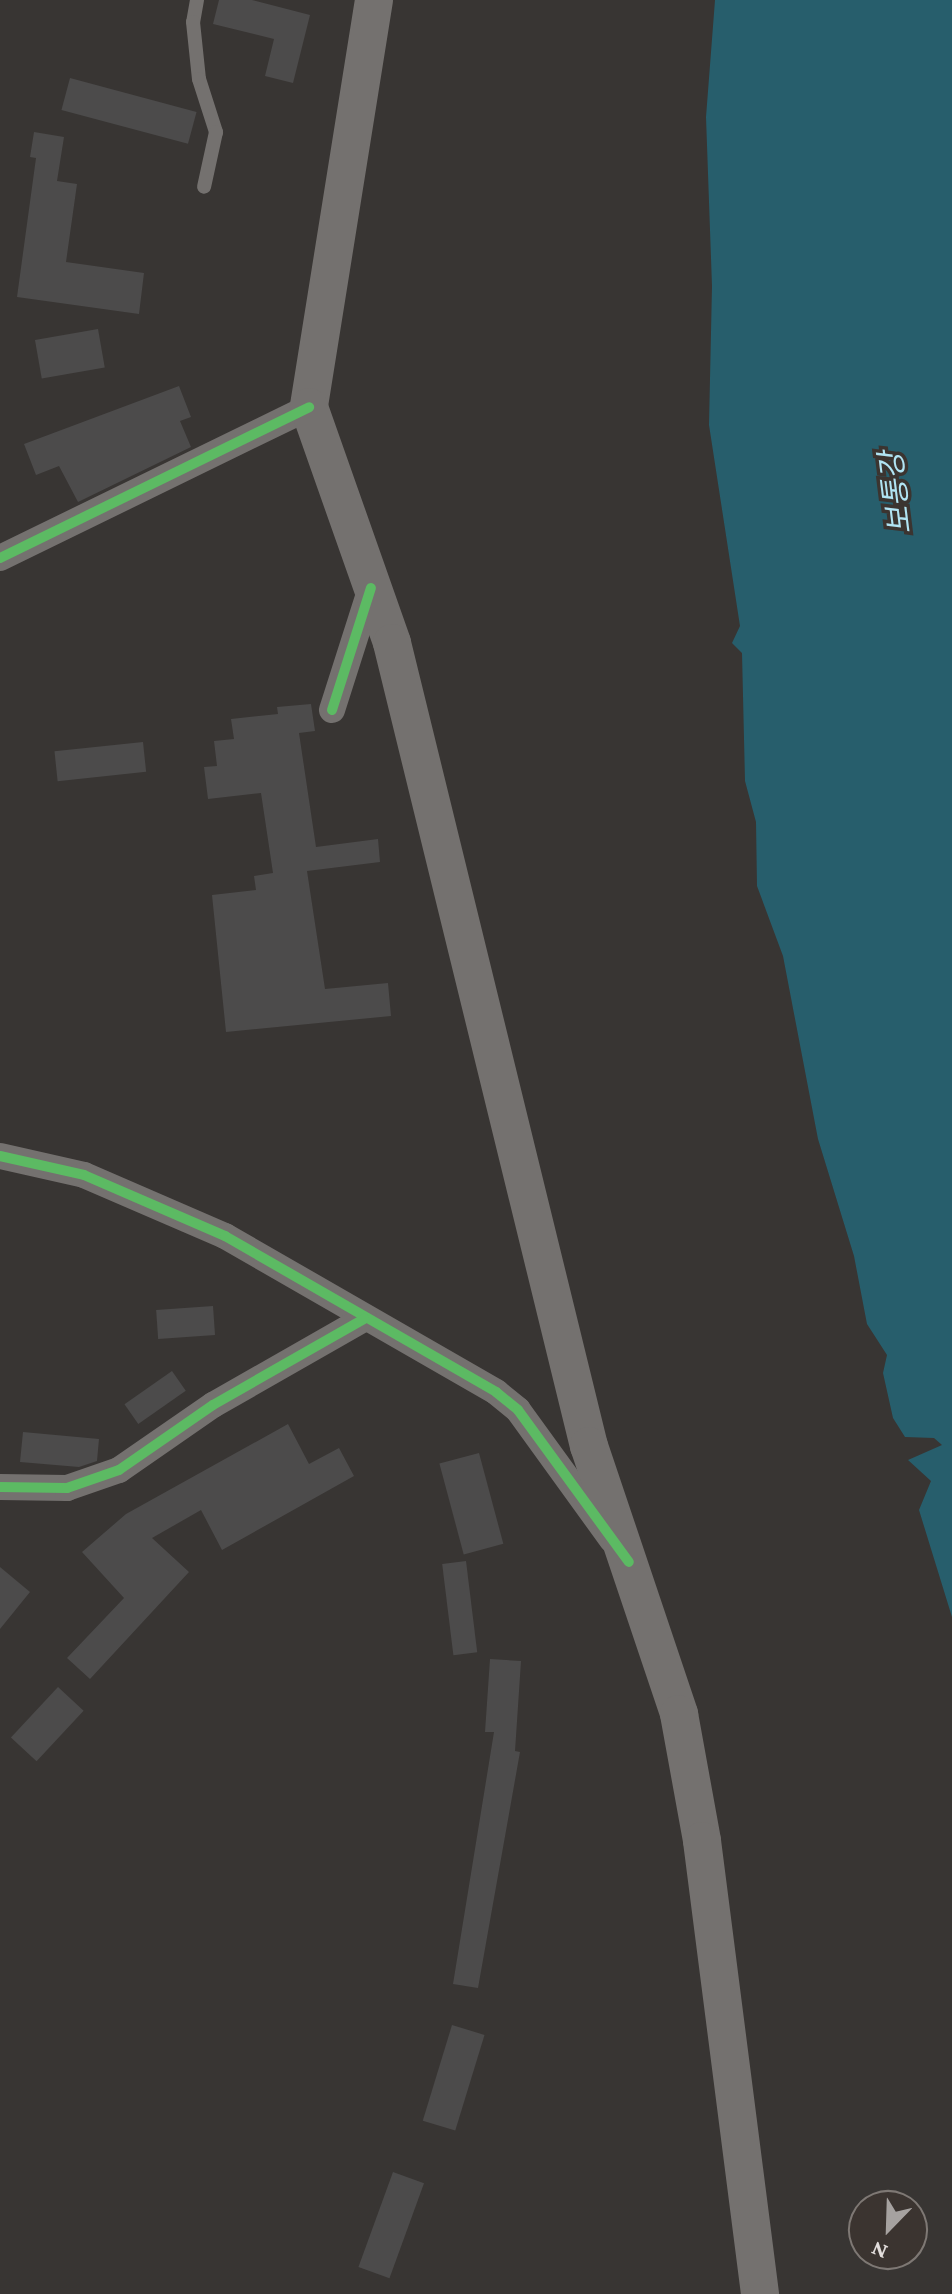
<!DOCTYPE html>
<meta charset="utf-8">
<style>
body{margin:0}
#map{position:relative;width:952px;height:2294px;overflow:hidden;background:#383533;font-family:"Crimson Pro","Noto Sans KR",serif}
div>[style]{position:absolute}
.water>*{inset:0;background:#275e6c}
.building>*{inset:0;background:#4c4b4b;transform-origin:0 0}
.service>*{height:14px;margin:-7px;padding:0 7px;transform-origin:7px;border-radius:7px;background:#74716f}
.minor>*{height:26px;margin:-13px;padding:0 13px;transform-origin:13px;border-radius:13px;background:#74716f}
.secondary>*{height:38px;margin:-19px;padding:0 19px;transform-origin:19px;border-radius:19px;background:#74716f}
.cycleway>*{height:10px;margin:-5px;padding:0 5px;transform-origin:5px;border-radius:5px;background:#5cba63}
span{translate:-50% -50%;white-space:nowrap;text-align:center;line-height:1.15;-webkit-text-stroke:7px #3b3430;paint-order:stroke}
.water-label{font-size:30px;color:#b1e4f3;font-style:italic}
.north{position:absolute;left:848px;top:2190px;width:80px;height:80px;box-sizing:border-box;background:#3b3430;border:2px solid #7e7874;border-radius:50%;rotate:203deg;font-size:22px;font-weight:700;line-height:32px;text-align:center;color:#e2dddb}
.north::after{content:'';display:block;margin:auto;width:28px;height:36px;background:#a6a2a0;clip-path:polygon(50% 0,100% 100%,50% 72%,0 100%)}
</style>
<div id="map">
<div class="water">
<i style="clip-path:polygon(715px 0,952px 0,952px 1617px,919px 1510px,931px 1481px,908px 1460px,942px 1445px,934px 1438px,905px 1437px,893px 1418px,883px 1373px,887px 1355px,867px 1324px,854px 1256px,818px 1139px,783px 956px,757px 886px,756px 822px,745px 781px,742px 653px,732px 643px,740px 626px,709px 425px,712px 286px,706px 117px)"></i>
</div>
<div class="building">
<i style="clip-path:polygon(219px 0,252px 0,310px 15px,293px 83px,265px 76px,274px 39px,213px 24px)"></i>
<i style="left:70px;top:78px;width:131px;height:33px;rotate:15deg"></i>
<i style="clip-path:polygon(34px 132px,64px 137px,57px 181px,77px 184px,66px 262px,144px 273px,139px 314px,17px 297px,36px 158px,30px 157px)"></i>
<i style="left:98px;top:329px;width:39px;height:64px;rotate:80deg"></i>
<i style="clip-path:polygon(179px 386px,191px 417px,180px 421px,191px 447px,78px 502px,59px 466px,36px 475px,24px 444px)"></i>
<i style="clip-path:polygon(311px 704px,315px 731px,299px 733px,316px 847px,378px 839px,380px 862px,307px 871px,325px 989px,388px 983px,391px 1016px,226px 1032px,212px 895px,256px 890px,254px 876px,273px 873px,261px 793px,208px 799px,204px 767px,217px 766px,214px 741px,234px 739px,231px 719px,278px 714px,277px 707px)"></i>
<i style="left:143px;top:742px;width:30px;height:89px;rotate:84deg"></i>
<i style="left:213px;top:1306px;width:29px;height:57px;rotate:86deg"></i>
<i style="left:172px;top:1371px;width:24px;height:58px;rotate:55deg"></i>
<i style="clip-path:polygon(288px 1424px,309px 1464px,339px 1448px,354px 1476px,222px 1550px,201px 1510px,152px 1538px,189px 1572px,90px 1679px,67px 1658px,124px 1598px,82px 1552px,126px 1514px)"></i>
<i style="clip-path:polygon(23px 1432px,99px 1439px,97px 1461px,79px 1467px,20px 1462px)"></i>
<i style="left:479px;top:1453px;width:94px;height:41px;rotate:75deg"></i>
<i style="left:466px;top:1561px;width:92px;height:24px;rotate:83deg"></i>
<i style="clip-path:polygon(0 1567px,30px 1592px,0 1629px)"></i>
<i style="clip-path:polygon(490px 1659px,521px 1661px,515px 1751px,520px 1752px,478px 1988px,453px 1984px,494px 1732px,485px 1732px)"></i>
<i style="left:58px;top:1687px;width:35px;height:69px;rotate:43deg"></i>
<i style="left:452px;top:2025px;width:34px;height:100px;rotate:17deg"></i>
<i style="left:393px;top:2172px;width:33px;height:101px;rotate:20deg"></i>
</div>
<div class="service">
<i style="left:197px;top:0;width:22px;rotate:100deg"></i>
<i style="left:193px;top:22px;width:57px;rotate:84deg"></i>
<i style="left:199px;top:79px;width:56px;rotate:72.2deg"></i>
<i style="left:216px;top:132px;width:56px;rotate:102.3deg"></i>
</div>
<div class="minor">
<i style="left:0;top:558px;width:344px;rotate:-26deg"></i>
<i style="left:332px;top:710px;width:128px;rotate:-72.3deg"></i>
<i style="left:0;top:1156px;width:86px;rotate:12.7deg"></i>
<i style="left:84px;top:1175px;width:154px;rotate:23.4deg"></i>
<i style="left:225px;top:1236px;width:313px;rotate:29.9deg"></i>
<i style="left:496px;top:1392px;width:28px;rotate:39deg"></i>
<i style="left:518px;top:1410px;width:160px;rotate:54.1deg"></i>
<i style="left:0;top:1487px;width:67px;rotate:0.9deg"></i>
<i style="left:67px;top:1488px;width:55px;rotate:-19.1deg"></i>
<i style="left:119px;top:1470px;width:114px;rotate:-34.7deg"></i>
<i style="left:213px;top:1405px;width:174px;rotate:-29.7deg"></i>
</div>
<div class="secondary">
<i style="left:374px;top:0;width:412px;rotate:99.1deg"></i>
<i style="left:309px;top:407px;width:250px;rotate:70.6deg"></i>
<i style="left:392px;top:643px;width:827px;rotate:76.22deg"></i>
<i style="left:589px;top:1446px;width:283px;rotate:71.4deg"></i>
<i style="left:679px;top:1714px;width:129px;rotate:79.7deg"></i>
<i style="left:702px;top:1841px;width:457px;rotate:82.7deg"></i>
</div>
<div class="cycleway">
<i style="left:0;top:558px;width:344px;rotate:-26deg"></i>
<i style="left:332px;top:710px;width:128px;rotate:-72.3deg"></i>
<i style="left:0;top:1156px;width:86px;rotate:12.7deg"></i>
<i style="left:84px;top:1175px;width:154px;rotate:23.4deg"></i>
<i style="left:225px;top:1236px;width:313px;rotate:29.9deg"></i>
<i style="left:496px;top:1392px;width:28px;rotate:39deg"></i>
<i style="left:518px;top:1410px;width:188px;rotate:53.9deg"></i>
<i style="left:0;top:1487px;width:67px;rotate:0.9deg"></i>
<i style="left:67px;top:1488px;width:55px;rotate:-19.1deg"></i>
<i style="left:119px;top:1470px;width:114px;rotate:-34.7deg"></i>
<i style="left:213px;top:1405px;width:174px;rotate:-29.7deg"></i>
</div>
<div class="water-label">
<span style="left:896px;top:493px;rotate:-97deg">보통강</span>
</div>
<div class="north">N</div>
</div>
